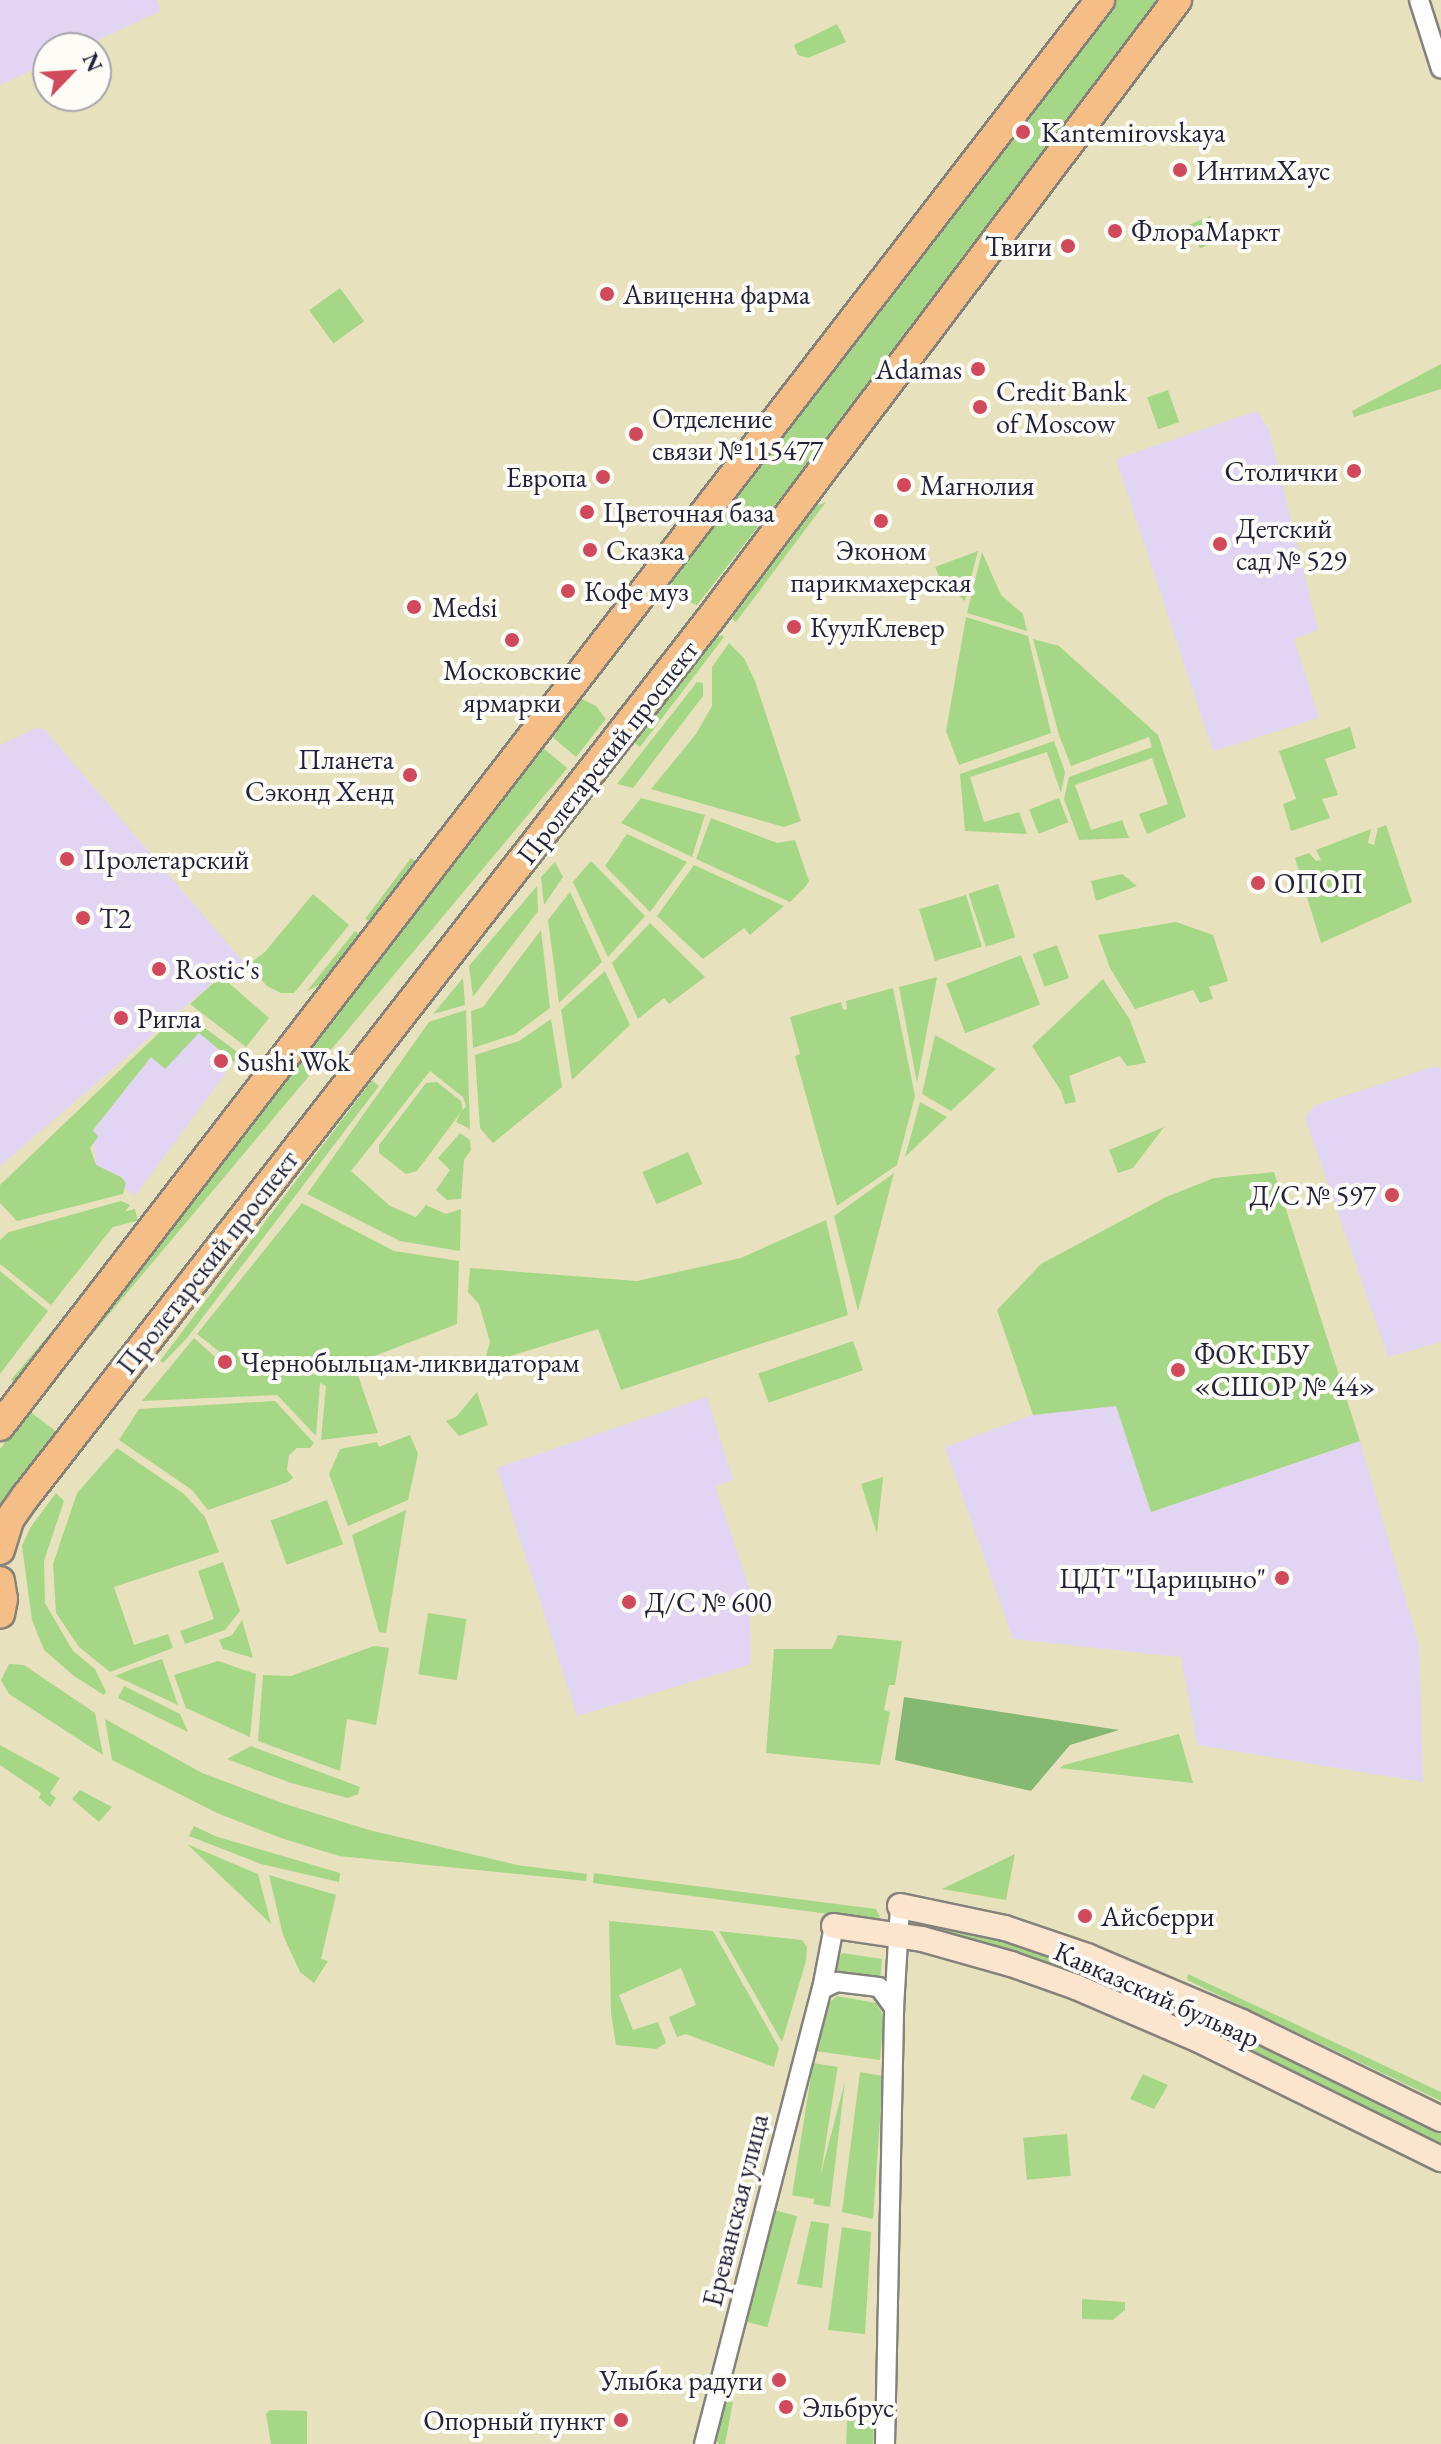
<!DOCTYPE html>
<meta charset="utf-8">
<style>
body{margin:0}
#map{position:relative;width:1441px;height:2444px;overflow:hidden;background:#e8e1be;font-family:"EB Garamond",serif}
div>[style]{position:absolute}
.built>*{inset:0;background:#e2d4f3}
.green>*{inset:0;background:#a6d786;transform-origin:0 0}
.forest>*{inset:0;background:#84b873}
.roads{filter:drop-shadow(2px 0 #85827c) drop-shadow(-2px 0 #85827c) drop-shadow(0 2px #85827c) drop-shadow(0 -2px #85827c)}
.minor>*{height:18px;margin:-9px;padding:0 9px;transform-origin:9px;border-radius:9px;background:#fff}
.secondary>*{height:24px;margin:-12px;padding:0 12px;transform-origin:12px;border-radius:12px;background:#fbe5cf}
.primary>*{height:28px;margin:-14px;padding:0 14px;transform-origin:14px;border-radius:14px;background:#f6be87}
.dots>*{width:22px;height:22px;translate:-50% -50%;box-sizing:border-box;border:4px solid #fdfcf7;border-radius:50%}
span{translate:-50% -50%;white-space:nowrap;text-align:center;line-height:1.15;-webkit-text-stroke:8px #fdfcf7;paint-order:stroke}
.poi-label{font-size:28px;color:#22223b}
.left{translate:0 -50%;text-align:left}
.right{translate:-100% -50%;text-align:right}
.street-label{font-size:28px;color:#22223b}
.north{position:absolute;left:32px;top:32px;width:80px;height:80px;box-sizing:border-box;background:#fdfcf7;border:2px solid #a5a5ac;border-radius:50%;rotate:65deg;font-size:22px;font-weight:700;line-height:32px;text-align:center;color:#22223b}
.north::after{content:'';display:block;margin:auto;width:28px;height:36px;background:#d1495b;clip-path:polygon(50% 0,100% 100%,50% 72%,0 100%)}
</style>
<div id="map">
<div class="built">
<i style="clip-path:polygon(0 0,157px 0,161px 11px,80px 48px,48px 48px,48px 63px,0 85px)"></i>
<i style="clip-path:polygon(1257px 411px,1269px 430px,1318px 630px,1294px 639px,1319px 718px,1213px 751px,1116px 459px)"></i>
<i style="clip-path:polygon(36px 728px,44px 729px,245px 964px,229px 983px,216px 980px,0 1166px,0 745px)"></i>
<i style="clip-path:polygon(199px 1033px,234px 1062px,135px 1196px,96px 1166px,93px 1130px,151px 1057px)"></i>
<i style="clip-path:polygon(1436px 1066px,1441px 1070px,1441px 1342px,1388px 1357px,1305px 1118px,1314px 1106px)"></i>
<i style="clip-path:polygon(707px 1397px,733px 1480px,715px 1486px,749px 1587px,751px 1664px,577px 1716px,497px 1468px)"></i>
<i style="clip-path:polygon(1116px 1405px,1151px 1512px,1360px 1441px,1419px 1645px,1423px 1782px,1197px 1745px,1181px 1657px,1013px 1639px,945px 1447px,1033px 1415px)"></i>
</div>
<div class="green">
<i style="clip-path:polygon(1116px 0,1159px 0,1115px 69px,697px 605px,683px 599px,668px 579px)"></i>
<i style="clip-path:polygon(837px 24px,846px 42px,808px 58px,798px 55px,794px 45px)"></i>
<i style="left:1210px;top:216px;width:26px;height:22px;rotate:67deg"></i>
<i style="left:340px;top:288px;width:41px;height:38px;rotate:54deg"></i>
<i style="clip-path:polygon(1441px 364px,1441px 389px,1354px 417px,1352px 411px)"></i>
<i style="left:1168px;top:390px;width:34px;height:22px;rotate:71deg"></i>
<i style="clip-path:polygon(826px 502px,736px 622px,733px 620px,732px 614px,814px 507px)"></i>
<i style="clip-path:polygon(978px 551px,965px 601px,941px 581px,935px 567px)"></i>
<i style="clip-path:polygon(982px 552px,1001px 595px,1023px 614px,1027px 631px,967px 613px)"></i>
<i style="clip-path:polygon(966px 617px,1028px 636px,1051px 733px,959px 765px,946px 731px)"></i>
<i style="clip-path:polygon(722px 635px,724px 637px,640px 747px,633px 742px,711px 640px)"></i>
<i style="clip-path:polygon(1033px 639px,1059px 646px,1158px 735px,1186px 817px,1147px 834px,1139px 814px,1168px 804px,1152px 758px,1075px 785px,1091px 830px,1122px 820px,1129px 838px,1079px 840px,1064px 799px,1069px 777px,1152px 747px,1149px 737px,1071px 766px,1059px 735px)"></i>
<i style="clip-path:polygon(729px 643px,744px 658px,755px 681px,801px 821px,784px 827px,651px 789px,696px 734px,712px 706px,712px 667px)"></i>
<i style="clip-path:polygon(697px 682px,703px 683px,703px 696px,633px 788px,617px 784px)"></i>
<i style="clip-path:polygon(578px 697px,596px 706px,606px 719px,576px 757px,550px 735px)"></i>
<i style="clip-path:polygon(1350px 727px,1356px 748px,1325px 759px,1338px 795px,1322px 799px,1330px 818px,1291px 831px,1283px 804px,1296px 799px,1279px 751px)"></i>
<i style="clip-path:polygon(1054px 741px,1065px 772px,1061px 793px,1047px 752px,970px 777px,984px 822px,1019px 812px,1027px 834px,965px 831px,960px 774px)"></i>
<i style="left:542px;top:747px;width:33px;height:826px;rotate:40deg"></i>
<i style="clip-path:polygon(641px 798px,705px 815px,692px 857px,621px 823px)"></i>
<i style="left:1059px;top:798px;width:26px;height:32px;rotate:69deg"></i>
<i style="clip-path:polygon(711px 818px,777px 843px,795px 840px,809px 881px,805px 887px,790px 902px,696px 859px)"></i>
<i style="clip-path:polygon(1386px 825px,1412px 902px,1321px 943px,1295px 858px,1309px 853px,1316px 861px,1321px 860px,1316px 850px,1371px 829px,1368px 843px,1374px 845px,1378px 828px)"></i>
<i style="clip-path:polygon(627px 834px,687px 862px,650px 912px,605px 866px)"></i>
<i style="left:411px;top:858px;width:10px;height:76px;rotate:37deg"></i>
<i style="clip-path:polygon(591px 861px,645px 916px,608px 957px,573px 882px)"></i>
<i style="clip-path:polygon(555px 862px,563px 877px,544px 905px,541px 877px)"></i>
<i style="clip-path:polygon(694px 865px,784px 906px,750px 935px,744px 928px,703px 959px,657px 916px)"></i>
<i style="clip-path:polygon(1122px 874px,1137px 886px,1096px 901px,1091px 881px)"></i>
<i style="left:998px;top:884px;width:56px;height:31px;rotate:72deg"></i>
<i style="clip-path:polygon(537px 886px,538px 911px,473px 997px,469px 966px)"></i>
<i style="clip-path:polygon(570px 892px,602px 962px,559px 1003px,548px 920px)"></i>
<i style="clip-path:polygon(313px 894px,349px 925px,294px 993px,281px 993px,267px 986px,247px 965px,264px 953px)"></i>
<i style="left:966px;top:895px;width:54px;height:49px;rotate:73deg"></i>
<i style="clip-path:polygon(1176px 922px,1213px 935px,1228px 981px,1209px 987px,1213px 999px,1200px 1003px,1193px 990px,1135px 1009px,1110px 968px,1098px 935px)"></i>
<i style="clip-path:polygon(650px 923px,705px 977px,669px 1004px,664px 998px,638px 1019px,612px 963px)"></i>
<i style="clip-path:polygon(541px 930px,550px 1008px,515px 1034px,473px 1048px,471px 1011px,483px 1007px)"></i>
<i style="clip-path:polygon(355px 931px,360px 935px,319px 985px,307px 991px)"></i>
<i style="left:1057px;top:945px;width:35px;height:26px;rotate:70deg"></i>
<i style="left:1021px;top:955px;width:53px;height:80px;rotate:69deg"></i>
<i style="clip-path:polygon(605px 971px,630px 1025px,572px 1080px,561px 1010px)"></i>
<i style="clip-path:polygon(937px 977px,917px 1083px,899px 987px)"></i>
<i style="clip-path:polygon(463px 978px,465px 1005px,433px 1014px)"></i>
<i style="clip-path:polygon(1103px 979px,1130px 1020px,1146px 1063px,1127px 1066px,1120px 1056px,1069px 1076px,1076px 1102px,1065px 1104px,1061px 1091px,1032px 1046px)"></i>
<i style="clip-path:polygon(217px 980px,229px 983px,269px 1018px,246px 1047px,190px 1004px)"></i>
<i style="clip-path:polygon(893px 988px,915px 1096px,897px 1165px,837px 1206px,795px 1056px,800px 1054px,790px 1017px,841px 1002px,843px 1010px,847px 1009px,846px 1001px)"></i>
<i style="clip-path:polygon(466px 1010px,470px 1129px,456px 1122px,461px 1112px,417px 1171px,406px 1174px,379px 1153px,379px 1145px,426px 1083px,437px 1082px,461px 1101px,463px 1110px,466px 1106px,463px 1097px,430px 1071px,351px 1171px,390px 1206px,416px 1217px,426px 1205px,446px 1214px,461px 1209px,460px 1251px,400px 1241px,307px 1194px,429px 1022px)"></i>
<i style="clip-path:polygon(182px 1011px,240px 1054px,234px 1062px,199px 1033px,165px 1069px,151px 1057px,93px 1130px,98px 1137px,90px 1148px,96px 1165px,121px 1177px,126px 1183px,123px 1194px,17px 1221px,0 1203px,0 1185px)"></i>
<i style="clip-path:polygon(551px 1019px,562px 1087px,493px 1143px,480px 1128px,475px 1055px,519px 1041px)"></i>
<i style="clip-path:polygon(935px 1035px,996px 1069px,951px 1111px,922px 1094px)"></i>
<i style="clip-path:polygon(372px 1080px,379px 1086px,187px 1338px,163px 1363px,160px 1361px)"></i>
<i style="clip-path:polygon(920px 1102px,947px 1117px,905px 1157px)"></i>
<i style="clip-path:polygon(1164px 1127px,1133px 1168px,1118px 1173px,1109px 1150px)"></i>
<i style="clip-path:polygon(460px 1133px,470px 1140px,471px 1150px,464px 1160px,461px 1199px,447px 1200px,436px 1190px,450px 1170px,438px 1158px)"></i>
<i style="left:688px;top:1152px;width:35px;height:50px;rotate:66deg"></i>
<i style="clip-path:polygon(1274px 1172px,1360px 1441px,1151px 1512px,1116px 1406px,1033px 1415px,997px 1310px,1041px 1264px,1166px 1197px,1214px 1178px)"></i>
<i style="clip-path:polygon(894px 1173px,858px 1311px,834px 1216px)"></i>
<i style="clip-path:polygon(121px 1201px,130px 1205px,127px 1209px,51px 1305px,0 1264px,0 1240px,9px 1232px)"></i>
<i style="clip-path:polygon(302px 1203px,394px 1251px,459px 1261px,457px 1324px,354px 1364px,378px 1433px,321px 1440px,326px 1386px,320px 1383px,316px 1436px,277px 1395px,142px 1401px,194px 1338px,222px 1363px,226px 1357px,197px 1334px)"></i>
<i style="left:135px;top:1209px;width:12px;height:215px;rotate:76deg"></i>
<i style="clip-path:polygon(826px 1220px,848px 1315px,621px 1390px,598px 1329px,484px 1364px,490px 1342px,479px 1304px,468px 1292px,470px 1268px,637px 1281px,741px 1258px)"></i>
<i style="clip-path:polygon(0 1271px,48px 1311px,0 1374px)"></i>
<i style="left:853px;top:1341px;width:31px;height:100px;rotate:71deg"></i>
<i style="clip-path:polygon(477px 1392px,488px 1425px,459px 1436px,446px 1421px,456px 1417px)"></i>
<i style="clip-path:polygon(275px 1401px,314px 1443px,310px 1448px,297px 1448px,289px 1455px,287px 1470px,293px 1478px,288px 1482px,208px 1510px,192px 1490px,119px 1440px,139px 1409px)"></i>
<i style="clip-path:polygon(29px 1411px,57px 1432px,0 1506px,0 1449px)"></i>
<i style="clip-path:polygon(410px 1435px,418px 1454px,408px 1500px,348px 1526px,329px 1474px,340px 1449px,377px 1442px,379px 1447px)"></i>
<i style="clip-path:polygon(117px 1448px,184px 1494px,205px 1517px,219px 1552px,114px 1587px,134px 1645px,168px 1634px,173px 1648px,110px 1672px,79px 1647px,56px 1613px,53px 1564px,77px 1493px)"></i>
<i style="clip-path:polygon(883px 1477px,877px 1534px,861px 1484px)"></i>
<i style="clip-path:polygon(56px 1493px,64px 1501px,44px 1561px,45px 1603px,73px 1651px,95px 1669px,106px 1692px,104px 1695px,74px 1676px,44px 1650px,32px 1620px,22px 1546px,30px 1528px)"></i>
<i style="left:327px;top:1500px;width:47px;height:60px;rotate:70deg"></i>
<i style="clip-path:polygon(406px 1510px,386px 1633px,379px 1632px,352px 1535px)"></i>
<i style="clip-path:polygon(223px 1562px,240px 1611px,225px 1630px,185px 1644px,180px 1631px,214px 1619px,198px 1571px)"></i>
<i style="left:428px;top:1613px;width:39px;height:62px;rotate:9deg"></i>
<i style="clip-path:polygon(242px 1620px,253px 1658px,223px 1649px,219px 1640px,232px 1635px)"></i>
<i style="clip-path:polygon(838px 1635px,902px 1641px,895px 1685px,889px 1685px,884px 1710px,890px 1712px,880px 1765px,766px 1753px,774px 1649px,832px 1649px)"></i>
<i style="clip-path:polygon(374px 1646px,389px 1648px,376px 1725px,347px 1719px,340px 1771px,258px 1741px,263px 1675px,291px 1676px)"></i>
<i style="clip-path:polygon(162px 1659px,178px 1705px,115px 1676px,132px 1669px)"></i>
<i style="clip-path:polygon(218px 1661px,256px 1674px,250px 1737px,186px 1708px,174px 1675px)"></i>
<i style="clip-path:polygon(9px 1664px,24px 1665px,95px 1713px,103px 1755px,9px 1694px,1px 1680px)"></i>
<i style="clip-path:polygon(124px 1686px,180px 1714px,188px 1732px,118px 1698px)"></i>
<i style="clip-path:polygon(105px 1719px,202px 1773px,282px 1803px,369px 1830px,517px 1865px,587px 1874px,586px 1881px,339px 1856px,281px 1838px,217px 1813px,112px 1760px)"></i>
<i style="clip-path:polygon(1179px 1734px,1193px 1783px,1060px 1768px,1064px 1765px)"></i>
<i style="clip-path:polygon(0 1745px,60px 1778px,50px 1793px,56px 1798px,50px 1807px,39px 1798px,41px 1793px,0 1765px)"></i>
<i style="clip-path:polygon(251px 1746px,360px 1787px,358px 1794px,348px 1798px,291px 1783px,227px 1759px)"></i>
<i style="clip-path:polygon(80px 1790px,112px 1807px,99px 1822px,72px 1799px)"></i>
<i style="clip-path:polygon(194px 1826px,215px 1836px,340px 1873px,339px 1882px,261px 1864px,189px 1836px)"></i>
<i style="clip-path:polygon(187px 1844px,258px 1874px,271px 1924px)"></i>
<i style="clip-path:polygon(1015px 1854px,1006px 1900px,942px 1889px)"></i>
<i style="clip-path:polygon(594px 1873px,876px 1909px,880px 1917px,874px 1920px,593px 1883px)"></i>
<i style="clip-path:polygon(269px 1875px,336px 1895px,321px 1959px,328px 1961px,314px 1983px,300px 1972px,283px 1935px)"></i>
<i style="clip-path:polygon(609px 1921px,713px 1931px,779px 2048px,774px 2067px,686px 2034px,677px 2037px,669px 2017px,696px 2005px,681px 1968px,619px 1995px,633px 2030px,658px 2022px,666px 2043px,656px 2049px,616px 2045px,611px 2013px)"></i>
<i style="clip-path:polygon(931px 1921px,1048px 1951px,1161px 1997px,1157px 2006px,1026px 1957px,930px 1931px)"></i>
<i style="clip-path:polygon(719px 1931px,802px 1940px,807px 1947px,806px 1961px,782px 2042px)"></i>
<i style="clip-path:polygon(842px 1953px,882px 1959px,880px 1981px,841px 1977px,836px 1970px,837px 1960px)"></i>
<i style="clip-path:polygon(1188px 1974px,1441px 2092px,1441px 2101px,1187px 1980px)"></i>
<i style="clip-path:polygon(837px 1996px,876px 2003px,884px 2016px,880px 2060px,815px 2051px,829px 2003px)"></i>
<i style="clip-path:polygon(1205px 2018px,1441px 2129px,1441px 2143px,1204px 2029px)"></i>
<i style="left:813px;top:2063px;width:25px;height:134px;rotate:9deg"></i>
<i style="clip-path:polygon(860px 2072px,883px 2076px,873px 2219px,842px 2212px)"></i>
<i style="clip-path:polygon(1143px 2074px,1168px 2085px,1154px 2109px,1130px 2099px)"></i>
<i style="clip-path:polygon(845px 2081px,830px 2207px,813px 2204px)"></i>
<i style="left:1067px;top:2134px;width:42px;height:44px;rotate:85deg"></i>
<i style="left:774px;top:2210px;width:24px;height:115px;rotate:15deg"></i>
<i style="clip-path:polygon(811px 2221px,829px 2224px,822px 2288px,797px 2284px)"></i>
<i style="clip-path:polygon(842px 2227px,871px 2232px,865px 2334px,828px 2330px)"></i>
<i style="clip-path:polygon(1082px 2299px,1125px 2302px,1125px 2310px,1113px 2320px,1082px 2319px)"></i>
<i style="clip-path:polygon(723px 2399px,733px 2402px,725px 2444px,719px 2444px,709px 2433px)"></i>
<i style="clip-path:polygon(270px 2410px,307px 2411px,307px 2444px,271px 2444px,266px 2414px)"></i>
<i style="left:847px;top:2420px;width:27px;height:24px;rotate:2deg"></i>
</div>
<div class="forest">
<i style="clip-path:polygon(904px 1697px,1119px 1730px,1070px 1745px,1031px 1791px,895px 1760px)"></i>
</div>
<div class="roads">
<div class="minor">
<i style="left:1419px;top:0;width:72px;rotate:72.3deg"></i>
<i style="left:822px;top:1989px;width:17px;rotate:-25deg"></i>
<i style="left:837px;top:1982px;width:42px;rotate:6.8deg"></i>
<i style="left:879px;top:1987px;width:26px;rotate:54deg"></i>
<i style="left:704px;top:2444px;width:470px;rotate:-75.5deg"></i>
<i style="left:822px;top:1989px;width:64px;rotate:-79.2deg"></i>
<i style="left:885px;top:2444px;width:436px;rotate:-88.8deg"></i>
<i style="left:894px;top:2008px;width:102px;rotate:-86.6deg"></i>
</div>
<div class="secondary">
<i style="left:900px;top:1906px;width:107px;rotate:11.8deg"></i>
<i style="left:1005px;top:1928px;width:87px;rotate:18.9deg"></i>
<i style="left:1087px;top:1956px;width:168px;rotate:23.1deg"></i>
<i style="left:1242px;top:2022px;width:221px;rotate:26deg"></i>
<i style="left:834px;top:1926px;width:89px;rotate:8.4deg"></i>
<i style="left:922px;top:1939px;width:92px;rotate:15.7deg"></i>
<i style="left:1011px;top:1964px;width:69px;rotate:19.5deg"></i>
<i style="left:1076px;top:1987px;width:134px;rotate:23.3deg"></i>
<i style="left:1199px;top:2040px;width:270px;rotate:26.2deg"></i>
</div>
<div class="primary">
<i style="left:0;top:1426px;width:1801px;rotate:-52.35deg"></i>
<i style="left:0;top:1550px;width:31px;rotate:-73deg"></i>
<i style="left:9px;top:1520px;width:29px;rotate:-55deg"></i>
<i style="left:26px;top:1496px;width:1114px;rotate:-52.04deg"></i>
<i style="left:711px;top:618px;width:774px;rotate:-52.98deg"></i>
<i style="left:0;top:1581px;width:18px;rotate:81deg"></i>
<i style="left:3px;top:1599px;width:15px;rotate:101deg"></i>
</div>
</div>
<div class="dots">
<i style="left:1023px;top:132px;background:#d1495b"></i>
<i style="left:1180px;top:170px;background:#d1495b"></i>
<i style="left:1115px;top:231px;background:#d1495b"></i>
<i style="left:1068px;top:246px;background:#d1495b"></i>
<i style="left:607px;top:294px;background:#d1495b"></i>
<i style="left:978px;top:369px;background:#d1495b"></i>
<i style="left:980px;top:407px;background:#d1495b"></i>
<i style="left:636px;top:434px;background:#d1495b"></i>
<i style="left:1354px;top:471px;background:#d1495b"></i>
<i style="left:603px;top:477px;background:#d1495b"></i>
<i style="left:904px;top:485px;background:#d1495b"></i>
<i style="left:587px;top:512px;background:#d1495b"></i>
<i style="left:881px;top:521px;background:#d1495b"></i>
<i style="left:1220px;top:544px;background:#d1495b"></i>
<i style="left:590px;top:550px;background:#d1495b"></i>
<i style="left:568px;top:591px;background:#d1495b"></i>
<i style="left:414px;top:607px;background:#d1495b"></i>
<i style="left:794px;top:627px;background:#d1495b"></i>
<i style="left:512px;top:640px;background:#d1495b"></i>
<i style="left:410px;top:775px;background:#d1495b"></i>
<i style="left:67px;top:859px;background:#d1495b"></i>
<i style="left:1258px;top:883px;background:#d1495b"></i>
<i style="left:83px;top:918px;background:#d1495b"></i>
<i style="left:159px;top:969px;background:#d1495b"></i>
<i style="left:121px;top:1018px;background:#d1495b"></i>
<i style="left:221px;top:1061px;background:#d1495b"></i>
<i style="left:1392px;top:1195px;background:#d1495b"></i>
<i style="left:225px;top:1362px;background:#d1495b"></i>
<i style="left:1178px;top:1370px;background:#d1495b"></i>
<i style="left:1282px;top:1578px;background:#d1495b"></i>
<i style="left:629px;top:1602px;background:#d1495b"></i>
<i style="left:1085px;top:1916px;background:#d1495b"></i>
<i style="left:779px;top:2380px;background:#d1495b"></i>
<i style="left:786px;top:2407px;background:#d1495b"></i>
<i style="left:621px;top:2420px;background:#d1495b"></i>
</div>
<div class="poi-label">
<span class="left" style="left:1041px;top:132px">Kantemirovskaya</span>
<span class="left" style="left:1196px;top:170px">ИнтимХаус</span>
<span class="left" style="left:1131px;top:231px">ФлораМаркт</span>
<span class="right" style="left:1052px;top:246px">Твиги</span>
<span class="left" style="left:623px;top:294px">Авиценна фарма</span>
<span class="right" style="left:962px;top:369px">Adamas</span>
<span class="left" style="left:996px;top:407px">Credit Bank<br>of Moscow</span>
<span class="left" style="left:652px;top:434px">Отделение<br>связи №115477</span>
<span class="right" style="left:1338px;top:471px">Столички</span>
<span class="right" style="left:587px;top:477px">Европа</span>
<span class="left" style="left:920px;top:485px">Магнолия</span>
<span class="left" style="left:603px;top:512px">Цветочная база</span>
<span class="left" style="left:1236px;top:544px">Детский<br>сад № 529</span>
<span class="left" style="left:606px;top:550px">Сказка</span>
<span style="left:881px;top:566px">Эконом<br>парикмахерская</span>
<span class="left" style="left:584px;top:591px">Кофе муз</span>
<span class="left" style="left:432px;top:607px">Medsi</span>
<span class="left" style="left:810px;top:627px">КуулКлевер</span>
<span style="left:512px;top:686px">Московские<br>ярмарки</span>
<span class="right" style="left:394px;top:775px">Планета<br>Сэконд Хенд</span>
<span class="left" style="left:83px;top:859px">Пролетарский</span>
<span class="left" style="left:1274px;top:883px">ОПОП</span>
<span class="left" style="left:99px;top:918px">T2</span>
<span class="left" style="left:175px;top:969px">Rostic's</span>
<span class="left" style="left:137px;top:1018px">Ригла</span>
<span class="left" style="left:237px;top:1061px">Sushi Wok</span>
<span class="right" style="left:1376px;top:1195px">Д/C № 597</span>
<span class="left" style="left:1194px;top:1370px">ФОК ГБУ<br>«СШОР № 44»</span>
<span class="left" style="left:241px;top:1362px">Чернобыльцам-ликвидаторам</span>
<span class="right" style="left:1266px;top:1578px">ЦДТ "Царицыно"</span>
<span class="left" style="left:645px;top:1602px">Д/C № 600</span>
<span class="left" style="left:1101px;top:1916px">Айсберри</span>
<span class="right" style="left:763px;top:2380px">Улыбка радуги</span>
<span class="left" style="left:802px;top:2407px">Эльбрус</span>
<span class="right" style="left:605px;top:2420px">Опорный пункт</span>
</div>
<div class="street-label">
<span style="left:607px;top:752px;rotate:-52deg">Пролетарский проспект</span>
<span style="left:207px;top:1262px;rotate:-52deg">Пролетарский проспект</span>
<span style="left:1157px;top:1994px;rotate:24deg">Кавказский бульвар</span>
<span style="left:735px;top:2210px;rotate:-76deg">Ереванская улица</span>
</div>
<div class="north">N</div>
</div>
